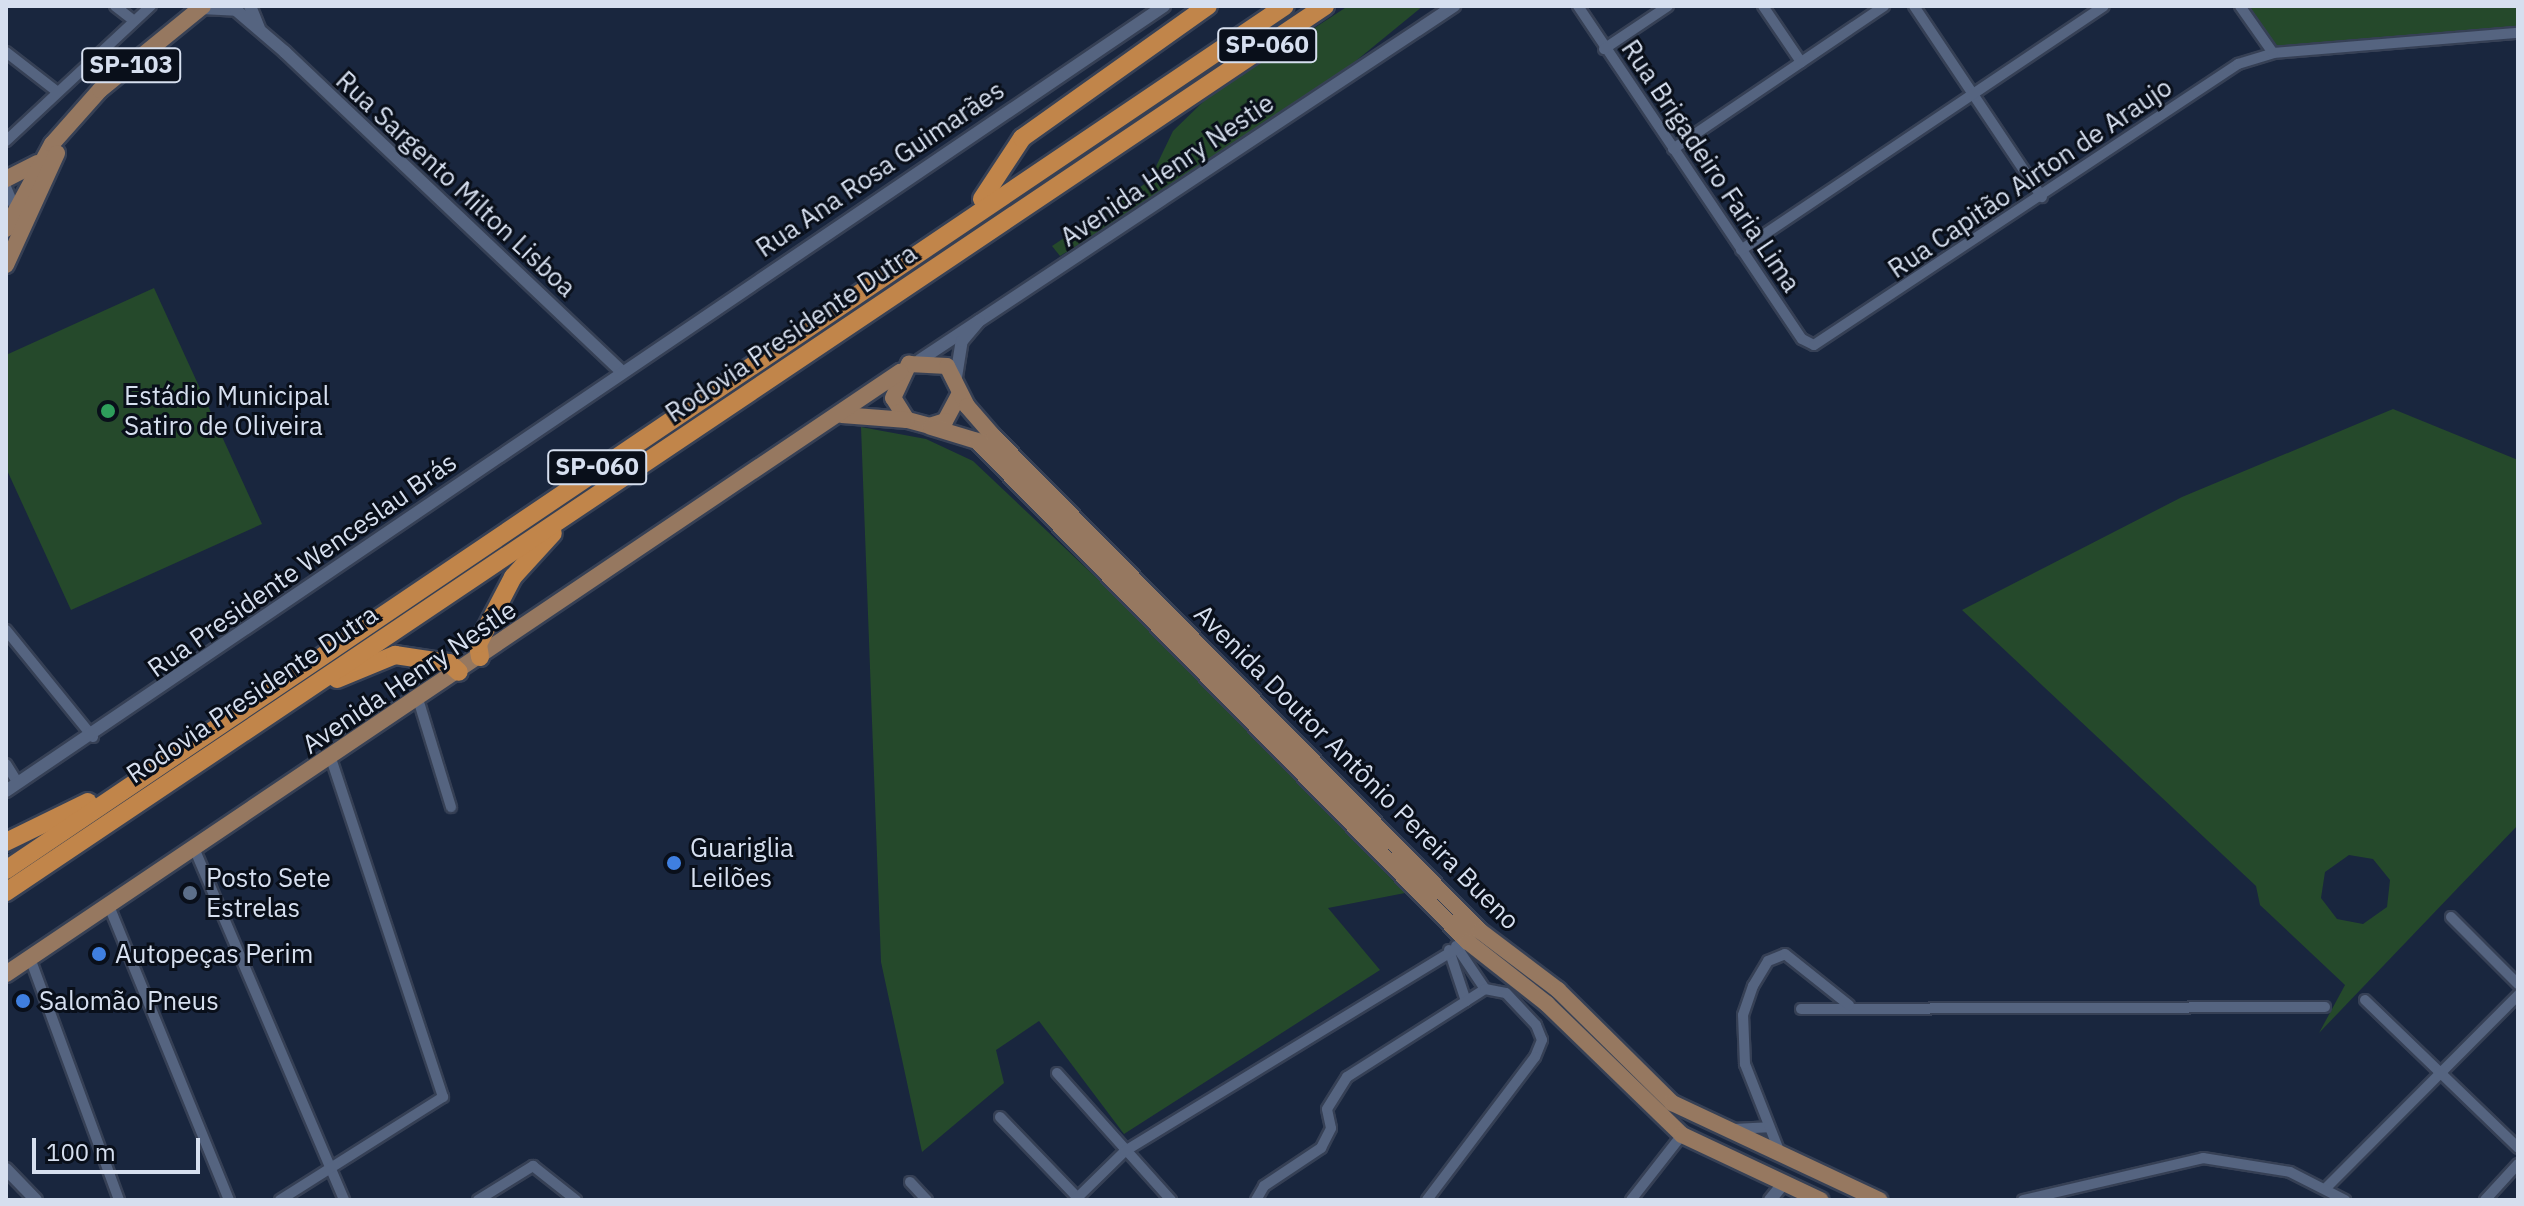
<!DOCTYPE html>
<meta charset="utf-8">
<style>
body{margin:0}
#map{position:relative;width:2524px;height:1206px;overflow:hidden;background:#19263e;font-family:"IBM Plex Sans",sans-serif}
div>[style]{position:absolute}
.green>*{inset:0;background:#25492b}
.roads{filter:drop-shadow(2px 0 #364055) drop-shadow(-2px 0 #364055) drop-shadow(0 2px #364055) drop-shadow(0 -2px #364055)}
.minor>*{height:10px;margin:-5px;padding:0 5px;transform-origin:5px;border-radius:5px;background:#556480}
.tertiary>*{height:12px;margin:-6px;padding:0 6px;transform-origin:6px;border-radius:6px;background:#556480}
.primary>*{height:16px;margin:-8px;padding:0 8px;transform-origin:8px;border-radius:8px;background:#967860}
.motorway>*{height:18px;margin:-9px;padding:0 9px;transform-origin:9px;border-radius:9px;background:#c1854a}
.dots>*{width:22px;height:22px;translate:-50% -50%;box-sizing:border-box;border:4px solid #090f1a;border-radius:50%}
span{translate:-50% -50%;white-space:nowrap;text-align:center;line-height:1.15;-webkit-text-stroke:6px #090f1a;paint-order:stroke}
.shield-label span{padding:2px 6px;background:#090f1a;border:2px solid;border-radius:6px;-webkit-text-stroke-width:0}
.shield-label{font-size:24px;color:#d6dfef;font-weight:700}
.street-label{font-size:26px;color:#d6dfef}
.poi-label{font-size:26px;color:#d6dfef}
.left{translate:0 -50%;text-align:left}
.frame{position:absolute;inset:0;border:8px solid #d6dfef;pointer-events:none}
.scale{position:absolute;left:32px;top:1138px;width:168px;height:36px;box-sizing:border-box;border:4px solid #d6dfef;border-top:0;padding-left:10px;font-size:24px;line-height:28px;white-space:nowrap;color:#d6dfef;-webkit-text-stroke:6px #090f1a;paint-order:stroke}
</style>
<div id="map">
<div class="green">
<i style="clip-path:polygon(1348px 6px,1423px 6px,1291px 114px,1060px 256px,1052px 246px,1149px 181px,1173px 131px,1207px 98px)"></i>
<i style="clip-path:polygon(2246px 6px,2518px 6px,2518px 36px,2282px 52px)"></i>
<i style="clip-path:polygon(154px 288px,262px 524px,71px 610px,6px 468px,6px 355px)"></i>
<i style="clip-path:polygon(evenodd,2393px 409px,2518px 460px,2518px 825px,2319px 1033px,2345px 985px,2260px 905px,2256px 886px,1962px 610px,2182px 497px,2393px 409px,2349px 855px,2373px 859px,2390px 880px,2387px 907px,2363px 924px,2337px 919px,2321px 898px,2325px 872px,2349px 855px)"></i>
<i style="clip-path:polygon(861px 427px,926px 439px,973px 461px,1160px 638px,1405px 893px,1328px 908px,1380px 970px,1124px 1134px,1039px 1021px,996px 1050px,1004px 1083px,922px 1152px,881px 962px)"></i>
</div>
<div class="roads">
<div class="minor">
<i style="left:115px;top:6px;width:23px;rotate:38deg"></i>
<i style="left:1578px;top:6px;width:401px;rotate:56.1deg"></i>
<i style="left:1802px;top:339px;width:13px;rotate:27deg"></i>
<i style="left:1814px;top:345px;width:509px;rotate:-33.53deg"></i>
<i style="left:2238px;top:64px;width:37px;rotate:-17deg"></i>
<i style="left:2273px;top:53px;width:246px;rotate:-4.7deg"></i>
<i style="left:1763px;top:6px;width:68px;rotate:55.8deg"></i>
<i style="left:1914px;top:6px;width:230px;rotate:56.2deg"></i>
<i style="left:2240px;top:6px;width:57px;rotate:54.9deg"></i>
<i style="left:1604px;top:49px;width:77px;rotate:-33.9deg"></i>
<i style="left:6px;top:52px;width:62px;rotate:37.8deg"></i>
<i style="left:6px;top:141px;width:198px;rotate:-43deg"></i>
<i style="left:1673px;top:149px;width:255px;rotate:-34.1deg"></i>
<i style="left:6px;top:187px;width:25px;rotate:67deg"></i>
<i style="left:1741px;top:250px;width:437px;rotate:-33.9deg"></i>
<i style="left:6px;top:630px;width:138px;rotate:50.9deg"></i>
<i style="left:418px;top:699px;width:113px;rotate:73deg"></i>
<i style="left:6px;top:764px;width:22px;rotate:58deg"></i>
<i style="left:194px;top:848px;width:383px;rotate:66.9deg"></i>
<i style="left:109px;top:906px;width:318px;rotate:67.8deg"></i>
<i style="left:2451px;top:917px;width:95px;rotate:45deg"></i>
<i style="left:1456px;top:946px;width:52px;rotate:56deg"></i>
<i style="left:1449px;top:950px;width:54px;rotate:71.6deg"></i>
<i style="left:30px;top:958px;width:258px;rotate:69.8deg"></i>
<i style="left:2365px;top:1000px;width:213px;rotate:44deg"></i>
<i style="left:1801px;top:1009px;width:524px;rotate:-0.22deg"></i>
<i style="left:1057px;top:1073px;width:171px;rotate:48.1deg"></i>
<i style="left:1000px;top:1117px;width:115px;rotate:46.1deg"></i>
<i style="left:1734px;top:1129px;width:34px;rotate:-3deg"></i>
<i style="left:1780px;top:1153px;width:96px;rotate:-111.5deg"></i>
<i style="left:1745px;top:1064px;width:49px;rotate:-92.3deg"></i>
<i style="left:1743px;top:1015px;width:31px;rotate:-71deg"></i>
<i style="left:1753px;top:986px;width:29px;rotate:-59deg"></i>
<i style="left:1768px;top:961px;width:18px;rotate:-22deg"></i>
<i style="left:1785px;top:954px;width:82px;rotate:38.6deg"></i>
<i style="left:910px;top:1182px;width:25px;rotate:47deg"></i>
<i style="left:2327px;top:1187px;width:271px;rotate:-45.1deg"></i>
<i style="left:280px;top:1200px;width:193px;rotate:-32.3deg"></i>
<i style="left:443px;top:1097px;width:357px;rotate:-108.3deg"></i>
<i style="left:478px;top:1200px;width:65px;rotate:-31.7deg"></i>
<i style="left:533px;top:1166px;width:55px;rotate:38.3deg"></i>
<i style="left:1075px;top:1200px;width:70px;rotate:-44.4deg"></i>
<i style="left:1125px;top:1151px;width:403px;rotate:-31.4deg"></i>
<i style="left:1256px;top:1200px;width:16px;rotate:-60deg"></i>
<i style="left:1264px;top:1186px;width:69px;rotate:-33.7deg"></i>
<i style="left:1321px;top:1148px;width:22px;rotate:-63deg"></i>
<i style="left:1331px;top:1128px;width:19px;rotate:-102deg"></i>
<i style="left:1327px;top:1109px;width:38px;rotate:-58deg"></i>
<i style="left:1347px;top:1077px;width:164px;rotate:-32.5deg"></i>
<i style="left:1485px;top:989px;width:21px;rotate:11deg"></i>
<i style="left:1506px;top:993px;width:44px;rotate:46.8deg"></i>
<i style="left:1536px;top:1025px;width:16px;rotate:68deg"></i>
<i style="left:1542px;top:1040px;width:18px;rotate:112deg"></i>
<i style="left:1535px;top:1057px;width:179px;rotate:127.1deg"></i>
<i style="left:1631px;top:1200px;width:83px;rotate:-51.9deg"></i>
<i style="left:2023px;top:1200px;width:185px;rotate:-13.1deg"></i>
<i style="left:2203px;top:1158px;width:88px;rotate:9.1deg"></i>
<i style="left:2290px;top:1172px;width:62px;rotate:27deg"></i>
<i style="left:2485px;top:1200px;width:49px;rotate:-47.5deg"></i>
</div>
<div class="tertiary">
<i style="left:250px;top:6px;width:24px;rotate:68deg"></i>
<i style="left:201px;top:8px;width:35px;rotate:3deg"></i>
<i style="left:236px;top:10px;width:65px;rotate:40.6deg"></i>
<i style="left:285px;top:52px;width:463px;rotate:43.5deg"></i>
<i style="left:920px;top:360px;width:641px;rotate:-33.54deg"></i>
<i style="left:956px;top:377px;width:36px;rotate:-81deg"></i>
<i style="left:962px;top:341px;width:26px;rotate:-50deg"></i>
<i style="left:6px;top:791px;width:1399px;rotate:-34.13deg"></i>
<i style="left:6px;top:1169px;width:43px;rotate:45.9deg"></i>
<i style="left:1770px;top:1200px;width:22px;rotate:-51deg"></i>
</div>
<div class="primary">
<i style="left:6px;top:179px;width:35px;rotate:-27deg"></i>
<i style="left:6px;top:229px;width:97px;rotate:-61.6deg"></i>
<i style="left:52px;top:144px;width:72px;rotate:-48.4deg"></i>
<i style="left:100px;top:90px;width:133px;rotate:-39.2deg"></i>
<i style="left:6px;top:265px;width:123px;rotate:-65.5deg"></i>
<i style="left:960px;top:393px;width:32px;rotate:118deg"></i>
<i style="left:945px;top:421px;width:16px;rotate:162deg"></i>
<i style="left:930px;top:426px;width:24px;rotate:-165deg"></i>
<i style="left:907px;top:420px;width:26px;rotate:-122deg"></i>
<i style="left:893px;top:398px;width:38px;rotate:-65deg"></i>
<i style="left:909px;top:364px;width:38px;rotate:3deg"></i>
<i style="left:947px;top:366px;width:45px;rotate:63.4deg"></i>
<i style="left:967px;top:406px;width:41px;rotate:48.9deg"></i>
<i style="left:994px;top:437px;width:693px;rotate:45.47deg"></i>
<i style="left:1480px;top:931px;width:98px;rotate:37.1deg"></i>
<i style="left:1558px;top:990px;width:161px;rotate:44.7deg"></i>
<i style="left:1672px;top:1103px;width:229px;rotate:25.1deg"></i>
<i style="left:842px;top:415px;width:65px;rotate:4.4deg"></i>
<i style="left:931px;top:427px;width:48px;rotate:16.9deg"></i>
<i style="left:977px;top:441px;width:701px;rotate:45.58deg"></i>
<i style="left:1468px;top:942px;width:100px;rotate:38.1deg"></i>
<i style="left:1547px;top:1004px;width:188px;rotate:44.1deg"></i>
<i style="left:1682px;top:1135px;width:153px;rotate:25.2deg"></i>
<i style="left:6px;top:974px;width:1078px;rotate:-33.96deg"></i>
</div>
<div class="motorway">
<i style="left:982px;top:199px;width:73px;rotate:-56.7deg"></i>
<i style="left:1022px;top:138px;width:228px;rotate:-35.4deg"></i>
<i style="left:480px;top:657px;width:13px;rotate:-99deg"></i>
<i style="left:478px;top:644px;width:76px;rotate:-62.4deg"></i>
<i style="left:513px;top:577px;width:59px;rotate:-47.7deg"></i>
<i style="left:337px;top:679px;width:63px;rotate:-22.5deg"></i>
<i style="left:395px;top:655px;width:55px;rotate:8.4deg"></i>
<i style="left:449px;top:663px;width:13px;rotate:42deg"></i>
<i style="left:6px;top:842px;width:91px;rotate:-26deg"></i>
<i style="left:6px;top:870px;width:1543px;rotate:-34.04deg"></i>
<i style="left:6px;top:892px;width:1589px;rotate:-33.89deg"></i>
</div>
</div>
<div class="dots">
<i style="left:108px;top:411px;background:#2e9e5b"></i>
<i style="left:674px;top:863px;background:#3f7fe0"></i>
<i style="left:190px;top:893px;background:#5c6f8a"></i>
<i style="left:99px;top:954px;background:#3f7fe0"></i>
<i style="left:23px;top:1001px;background:#3f7fe0"></i>
</div>
<div class="shield-label">
<span style="left:1267px;top:45px">SP-060</span>
<span style="left:131px;top:65px">SP-103</span>
<span style="left:597px;top:467px">SP-060</span>
</div>
<div class="street-label">
<span style="left:1711px;top:166px;rotate:56deg">Rua Brigadeiro Faria Lima</span>
<span style="left:880px;top:169px;rotate:-34deg">Rua Ana Rosa Guimarães</span>
<span style="left:1167px;top:170px;rotate:-34deg">Avenida Henry Nestie</span>
<span style="left:2030px;top:178px;rotate:-34deg">Rua Capitão Airton de Araujo</span>
<span style="left:456px;top:184px;rotate:43deg">Rua Sargento Milton Lisboa</span>
<span style="left:791px;top:333px;rotate:-34deg">Rodovia Presidente Dutra</span>
<span style="left:302px;top:565px;rotate:-35deg">Rua Presidente Wenceslau Brás</span>
<span style="left:409px;top:677px;rotate:-34deg">Avenida Henry Nestle</span>
<span style="left:252px;top:694px;rotate:-34deg">Rodovia Presidente Dutra</span>
<span style="left:1357px;top:767px;rotate:45deg">Avenida Doutor Antônio Pereira Bueno</span>
</div>
<div class="poi-label">
<span class="left" style="left:124px;top:411px">Estádio Municipal<br>Satiro de Oliveira</span>
<span class="left" style="left:690px;top:863px">Guariglia<br>Leilões</span>
<span class="left" style="left:206px;top:893px">Posto Sete<br>Estrelas</span>
<span class="left" style="left:115px;top:954px">Autopeças Perim</span>
<span class="left" style="left:39px;top:1001px">Salomão Pneus</span>
</div>
<div class="frame"></div>
<div class="scale">100 m</div>
</div>
